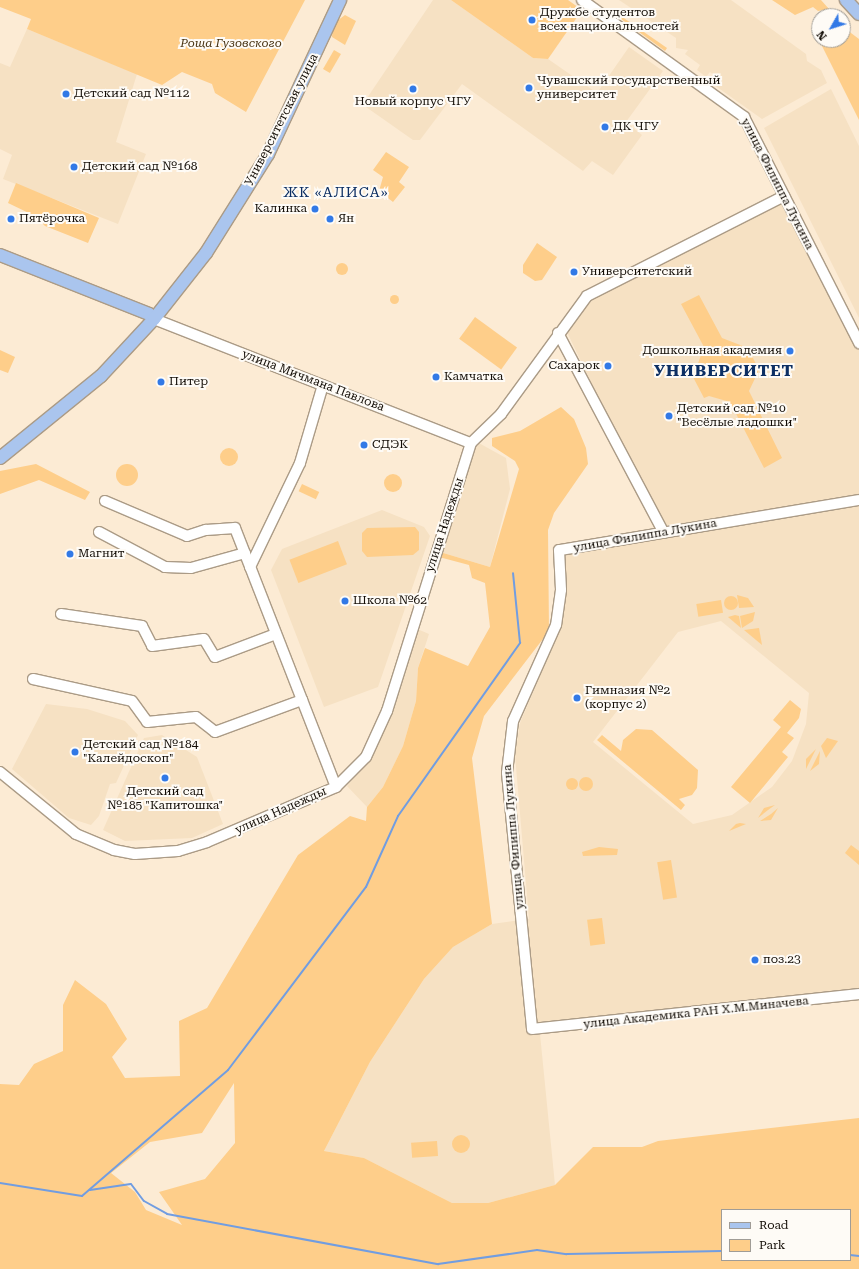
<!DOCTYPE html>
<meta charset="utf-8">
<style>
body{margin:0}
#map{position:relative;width:859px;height:1269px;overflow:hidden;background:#fcebd4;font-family:"Roboto Serif",serif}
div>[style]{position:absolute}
.built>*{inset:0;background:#f6e1c3}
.green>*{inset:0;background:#fece8a;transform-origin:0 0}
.round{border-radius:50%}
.stream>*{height:2px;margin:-1px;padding:0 1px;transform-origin:1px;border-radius:1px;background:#719de1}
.roads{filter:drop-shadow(1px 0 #ab9b86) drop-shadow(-1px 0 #ab9b86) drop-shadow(0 1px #ab9b86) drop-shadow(0 -1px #ab9b86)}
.minor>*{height:10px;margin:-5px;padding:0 5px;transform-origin:5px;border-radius:5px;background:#fff}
.major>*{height:12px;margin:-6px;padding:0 6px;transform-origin:6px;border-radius:6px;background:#aac5ee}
.dots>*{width:11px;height:11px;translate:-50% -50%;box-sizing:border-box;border:2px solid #fefbf6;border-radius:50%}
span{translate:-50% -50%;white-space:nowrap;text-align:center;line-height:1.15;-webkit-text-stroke:4px #fefbf6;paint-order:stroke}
.poi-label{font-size:12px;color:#130d06}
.left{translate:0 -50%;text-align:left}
.right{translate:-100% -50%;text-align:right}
.park-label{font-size:12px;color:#493413;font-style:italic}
.street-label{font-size:12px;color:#130d06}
.quarter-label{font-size:14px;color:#0d2f63;letter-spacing:1px}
.district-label{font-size:16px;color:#0d2f63;font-weight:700;letter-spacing:1px}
.legend{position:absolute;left:721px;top:1209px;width:130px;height:52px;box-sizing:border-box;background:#fefbf6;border:1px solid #a09c96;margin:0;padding:5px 7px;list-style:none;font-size:12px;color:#130d06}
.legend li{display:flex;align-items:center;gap:8px;height:20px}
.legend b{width:20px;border:1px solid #a09c96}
.north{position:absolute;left:811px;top:8px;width:40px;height:40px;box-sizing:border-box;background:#fefbf6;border:1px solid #a09c96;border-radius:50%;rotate:231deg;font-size:11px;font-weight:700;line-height:16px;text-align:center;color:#130d06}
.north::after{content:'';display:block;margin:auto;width:14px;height:18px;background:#3279e6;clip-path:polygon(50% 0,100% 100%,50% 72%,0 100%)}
</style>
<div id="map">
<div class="built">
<i style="clip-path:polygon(433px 0,451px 0,533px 58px,548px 59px,597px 93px,629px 47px,663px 71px,626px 122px,642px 135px,613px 175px,592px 161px,583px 171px,462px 84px,420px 140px,413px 140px,366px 107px,365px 101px)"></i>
<i style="clip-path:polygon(619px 0,731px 0,806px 54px,807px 61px,821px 70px,827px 83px,762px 119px,710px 82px,714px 75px,710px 72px,706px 77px,697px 70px,700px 65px,685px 54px,688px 50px,676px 48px,676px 38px)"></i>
<i style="clip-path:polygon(27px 29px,137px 74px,116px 142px,146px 154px,118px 224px,3px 179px,12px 155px,0 149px,0 63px,10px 67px)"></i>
<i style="clip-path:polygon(831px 89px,859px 146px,859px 318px,764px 128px)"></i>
<i style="clip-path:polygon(evenodd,778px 202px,785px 204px,859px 350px,859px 990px,539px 1024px,555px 1185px,488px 1203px,452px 1203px,364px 1158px,324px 1151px,370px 1062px,424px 979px,453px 947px,492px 924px,529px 919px,515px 755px,520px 723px,563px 622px,562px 561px,572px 550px,665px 537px,566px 330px,592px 298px,778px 202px,721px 621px,809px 693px,806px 724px,792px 761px,772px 787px,732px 815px,693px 824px,593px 742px,678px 632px,721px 621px)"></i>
<i style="clip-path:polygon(477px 442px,506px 458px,510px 489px,490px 567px,440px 552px)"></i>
<i style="clip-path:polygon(382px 510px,424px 527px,430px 536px,378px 687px,324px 707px,271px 570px,282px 549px)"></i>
<i style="clip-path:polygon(415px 628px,429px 634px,418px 668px,416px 701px,403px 746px,383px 787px,367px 807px,347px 786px,373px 754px)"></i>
<i style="clip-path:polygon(46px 704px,87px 709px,125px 721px,138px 735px,116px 783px,110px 784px,99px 816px,91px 825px,69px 818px,12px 769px)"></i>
<i style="clip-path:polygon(162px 735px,197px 757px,223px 824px,192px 838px,125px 841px,103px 830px,144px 738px)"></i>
</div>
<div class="green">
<i style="clip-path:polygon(0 0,305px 0,246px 112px,215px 93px,212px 84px,182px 72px,162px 85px,27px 29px,31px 19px,0 7px)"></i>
<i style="clip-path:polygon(451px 0,568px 0,582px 10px,548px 59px,533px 58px)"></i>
<i style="clip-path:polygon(772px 0,821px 0,829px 9px,818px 11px,813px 7px,795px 15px)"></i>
<i style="clip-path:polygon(618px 14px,667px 48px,665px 51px,617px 16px)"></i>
<i style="clip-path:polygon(345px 15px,356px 21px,345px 45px,332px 37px,333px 24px)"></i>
<i style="clip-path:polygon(843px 27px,859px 39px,859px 120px,819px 40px,843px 40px)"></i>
<i style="left:334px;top:50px;width:8px;height:22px;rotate:30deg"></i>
<i style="clip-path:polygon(386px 152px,409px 167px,399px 182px,405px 187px,393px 202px,379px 191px,383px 177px,373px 170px)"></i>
<i style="clip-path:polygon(16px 183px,99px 218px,88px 243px,45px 226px,35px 216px,8px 203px)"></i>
<i style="clip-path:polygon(537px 243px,557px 257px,542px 280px,535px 281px,523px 273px,523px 265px)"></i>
<i class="round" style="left:336px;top:263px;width:12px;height:12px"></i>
<i class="round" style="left:389.5px;top:294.5px;width:9px;height:9px"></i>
<i style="clip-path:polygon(699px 295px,722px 338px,748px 348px,759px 370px,749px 391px,782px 458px,764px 468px,730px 402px,709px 396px,704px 398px,693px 377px,704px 347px,681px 304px)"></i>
<i style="left:475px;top:317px;width:52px;height:27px;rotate:36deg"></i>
<i style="clip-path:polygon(0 350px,15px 357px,8px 373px,0 370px)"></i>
<i style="clip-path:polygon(evenodd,561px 407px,574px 419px,586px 448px,588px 464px,554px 513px,548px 530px,549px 631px,484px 716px,472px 758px,492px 924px,453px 947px,424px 979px,370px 1062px,324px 1151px,364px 1158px,452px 1203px,488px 1203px,555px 1185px,593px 1147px,642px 1147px,658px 1141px,859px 1118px,859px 1269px,0 1269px,0 1084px,19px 1085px,34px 1064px,63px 1051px,63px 1005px,75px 980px,106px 1004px,127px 1039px,112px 1057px,125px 1078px,180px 1076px,179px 1021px,207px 1008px,298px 855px,350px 816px,366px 821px,367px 807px,383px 787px,403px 746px,416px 701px,418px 668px,425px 648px,468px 666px,490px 627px,485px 583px,472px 578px,469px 565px,439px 557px,440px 552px,490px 567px,519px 469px,515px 461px,492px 446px,492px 438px,520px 431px,561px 407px,234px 1083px,235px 1143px,205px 1179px,159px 1192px,182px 1225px,146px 1210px,135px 1192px,111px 1173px,150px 1142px,202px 1133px,234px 1083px,561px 407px,722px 1210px,850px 1210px,850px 1260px,722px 1260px,722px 1210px)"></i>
<i class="round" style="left:220px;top:448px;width:18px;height:18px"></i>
<i style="clip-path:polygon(36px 464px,90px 492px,85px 500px,39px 480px,0 494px,0 471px)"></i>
<i class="round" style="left:116px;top:464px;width:22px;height:22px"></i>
<i class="round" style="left:384px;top:474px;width:18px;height:18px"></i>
<i style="left:302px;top:484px;width:19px;height:8px;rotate:25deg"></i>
<i style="clip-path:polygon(415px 527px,419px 532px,419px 550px,413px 555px,367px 557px,362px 551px,362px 533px,367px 528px)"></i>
<i style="left:338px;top:541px;width:25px;height:52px;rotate:69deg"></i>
<i style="clip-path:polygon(737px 595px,748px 598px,754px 607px,739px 608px)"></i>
<i class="round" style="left:724px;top:596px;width:14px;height:14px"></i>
<i style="left:721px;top:600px;width:13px;height:25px;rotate:81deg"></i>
<i style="clip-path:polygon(755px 612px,753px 621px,742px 628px,740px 616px)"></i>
<i style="clip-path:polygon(735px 615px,739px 616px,741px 628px,728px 617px)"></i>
<i style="clip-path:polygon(759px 628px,762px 645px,744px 630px)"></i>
<i style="clip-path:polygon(790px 700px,801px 709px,799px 718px,787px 733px,794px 738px,782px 752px,788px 757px,750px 803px,731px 787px,781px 727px,773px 720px)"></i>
<i style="clip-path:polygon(636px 729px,652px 730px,698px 770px,697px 788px,692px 795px,679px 799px,685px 805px,681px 810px,597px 740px,602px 735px,621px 751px,623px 740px)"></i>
<i style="clip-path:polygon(827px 738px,838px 741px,826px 758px,821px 746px)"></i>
<i style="clip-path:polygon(816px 749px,806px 769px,806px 759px)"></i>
<i style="clip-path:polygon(820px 751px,819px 764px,810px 771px)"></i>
<i class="round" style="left:579px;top:777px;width:14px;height:14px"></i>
<i class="round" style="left:566px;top:778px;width:12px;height:12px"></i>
<i style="clip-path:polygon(775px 805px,768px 810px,758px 818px,764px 808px)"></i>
<i style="clip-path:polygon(778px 808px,771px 820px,760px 821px,771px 814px)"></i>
<i style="clip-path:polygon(736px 824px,740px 823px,746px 824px,729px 831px)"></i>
<i style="clip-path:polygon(851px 845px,859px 851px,859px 865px,845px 853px)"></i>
<i style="clip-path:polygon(599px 847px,618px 849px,617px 855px,583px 856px,582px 852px)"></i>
<i style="left:671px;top:860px;width:38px;height:14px;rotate:81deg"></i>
<i style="left:602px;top:918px;width:26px;height:15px;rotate:83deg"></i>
<i class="round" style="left:452px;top:1135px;width:18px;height:18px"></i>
<i style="left:437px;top:1141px;width:15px;height:26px;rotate:86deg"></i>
</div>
<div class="stream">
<i style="left:0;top:1183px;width:83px;rotate:9deg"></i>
<i style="left:82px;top:1196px;width:193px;rotate:-40.8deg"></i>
<i style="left:228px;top:1070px;width:229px;rotate:-53deg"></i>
<i style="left:366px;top:887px;width:78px;rotate:-65.7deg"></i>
<i style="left:398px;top:816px;width:212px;rotate:-54.8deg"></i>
<i style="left:520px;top:643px;width:70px;rotate:-95.7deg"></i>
<i style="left:90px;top:1190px;width:41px;rotate:-8.3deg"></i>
<i style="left:131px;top:1184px;width:21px;rotate:53deg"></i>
<i style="left:144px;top:1201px;width:26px;rotate:29deg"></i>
<i style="left:167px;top:1214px;width:276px;rotate:10.5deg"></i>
<i style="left:438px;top:1264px;width:100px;rotate:-8deg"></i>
<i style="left:537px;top:1250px;width:30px;rotate:8deg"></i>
<i style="left:567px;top:1254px;width:155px;rotate:-1.1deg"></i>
<i style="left:850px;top:1255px;width:9px;rotate:6deg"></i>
</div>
<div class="roads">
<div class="minor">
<i style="left:582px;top:0;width:200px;rotate:35.8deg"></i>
<i style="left:744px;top:117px;width:254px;rotate:63deg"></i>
<i style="left:154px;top:319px;width:340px;rotate:21.4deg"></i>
<i style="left:558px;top:333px;width:226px;rotate:62.1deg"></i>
<i style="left:471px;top:443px;width:42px;rotate:-44deg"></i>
<i style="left:501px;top:414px;width:146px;rotate:-53.9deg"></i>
<i style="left:587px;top:296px;width:221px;rotate:-26.9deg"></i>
<i style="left:859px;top:500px;width:304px;rotate:170.5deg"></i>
<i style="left:559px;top:550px;width:40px;rotate:87.1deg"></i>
<i style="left:561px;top:590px;width:35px;rotate:98deg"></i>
<i style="left:556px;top:625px;width:105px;rotate:114.1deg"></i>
<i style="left:513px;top:721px;width:52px;rotate:96.6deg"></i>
<i style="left:507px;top:773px;width:257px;rotate:84.4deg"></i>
<i style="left:532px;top:1029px;width:329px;rotate:-6.1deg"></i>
<i style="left:105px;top:501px;width:89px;rotate:23.1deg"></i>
<i style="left:187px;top:536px;width:20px;rotate:-18deg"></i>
<i style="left:206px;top:530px;width:29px;rotate:-4deg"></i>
<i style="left:235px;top:528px;width:278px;rotate:68.7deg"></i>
<i style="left:99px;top:532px;width:75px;rotate:27.9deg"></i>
<i style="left:165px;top:567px;width:26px;rotate:2deg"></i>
<i style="left:191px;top:568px;width:56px;rotate:-15.5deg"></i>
<i style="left:250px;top:567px;width:115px;rotate:-64.3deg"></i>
<i style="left:300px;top:463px;width:81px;rotate:-73.6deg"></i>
<i style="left:61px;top:614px;width:82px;rotate:8.4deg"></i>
<i style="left:142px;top:626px;width:22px;rotate:63deg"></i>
<i style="left:152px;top:646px;width:52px;rotate:-7.7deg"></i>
<i style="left:204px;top:639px;width:21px;rotate:59deg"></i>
<i style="left:215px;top:657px;width:65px;rotate:-20.7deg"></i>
<i style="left:33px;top:679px;width:101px;rotate:12.5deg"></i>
<i style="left:132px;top:701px;width:26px;rotate:54deg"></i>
<i style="left:147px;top:722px;width:49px;rotate:-5.8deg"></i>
<i style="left:196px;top:717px;width:24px;rotate:38deg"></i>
<i style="left:215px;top:732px;width:93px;rotate:-20.2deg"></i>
<i style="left:0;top:772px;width:98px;rotate:39.2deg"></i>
<i style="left:76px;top:834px;width:41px;rotate:22.8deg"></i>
<i style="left:114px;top:850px;width:21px;rotate:11deg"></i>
<i style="left:135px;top:854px;width:43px;rotate:-4deg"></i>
<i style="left:178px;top:851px;width:30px;rotate:-17deg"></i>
<i style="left:207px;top:842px;width:140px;rotate:-23.1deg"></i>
<i style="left:336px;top:787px;width:42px;rotate:-45deg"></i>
<i style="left:366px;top:757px;width:51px;rotate:-65.5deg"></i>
<i style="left:387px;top:711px;width:281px;rotate:-72.6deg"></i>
</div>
<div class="major">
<i style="left:846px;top:0;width:19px;rotate:47deg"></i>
<i style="left:0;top:255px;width:160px;rotate:21.6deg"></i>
<i style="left:149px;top:314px;width:7px;rotate:45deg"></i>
<i style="left:0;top:458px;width:130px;rotate:-39.1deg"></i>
<i style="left:101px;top:376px;width:78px;rotate:-47.1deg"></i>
<i style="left:154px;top:319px;width:84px;rotate:-51.8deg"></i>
<i style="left:206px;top:253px;width:117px;rotate:-57.9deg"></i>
<i style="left:268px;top:154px;width:170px;rotate:-64.9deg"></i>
</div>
</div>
<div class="dots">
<i style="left:532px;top:20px;background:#3279e6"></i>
<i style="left:529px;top:88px;background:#3279e6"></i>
<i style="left:413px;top:89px;background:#3279e6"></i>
<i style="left:66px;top:94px;background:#3279e6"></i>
<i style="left:605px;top:127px;background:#3279e6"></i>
<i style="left:74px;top:167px;background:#3279e6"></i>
<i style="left:315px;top:209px;background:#3279e6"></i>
<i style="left:11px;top:219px;background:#3279e6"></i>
<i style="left:330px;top:219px;background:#3279e6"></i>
<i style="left:574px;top:272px;background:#3279e6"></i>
<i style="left:790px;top:351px;background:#3279e6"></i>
<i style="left:608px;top:366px;background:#3279e6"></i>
<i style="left:436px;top:377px;background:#3279e6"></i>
<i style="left:161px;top:382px;background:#3279e6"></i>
<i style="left:669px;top:416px;background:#3279e6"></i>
<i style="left:364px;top:445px;background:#3279e6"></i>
<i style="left:70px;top:554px;background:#3279e6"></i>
<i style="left:345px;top:601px;background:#3279e6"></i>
<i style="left:577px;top:698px;background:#3279e6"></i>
<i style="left:75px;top:752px;background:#3279e6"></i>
<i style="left:165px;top:778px;background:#3279e6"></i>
<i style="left:755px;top:960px;background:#3279e6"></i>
</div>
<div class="poi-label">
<span class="left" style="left:540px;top:20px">Дружбе студентов<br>всех национальностей</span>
<span class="left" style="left:537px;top:88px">Чувашский государственный<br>университет</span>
<span class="left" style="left:74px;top:94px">Детский сад №112</span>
<span style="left:413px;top:102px">Новый корпус ЧГУ</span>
<span class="left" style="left:613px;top:127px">ДК ЧГУ</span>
<span class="left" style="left:82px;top:167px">Детский сад №168</span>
<span class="right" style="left:307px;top:209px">Калинка</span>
<span class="left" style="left:19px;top:219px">Пятёрочка</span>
<span class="left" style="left:338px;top:219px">Ян</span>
<span class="left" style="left:582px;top:272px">Университетский</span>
<span class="right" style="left:782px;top:351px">Дошкольная академия</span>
<span class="right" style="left:600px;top:366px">Сахарок</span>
<span class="left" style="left:444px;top:377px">Камчатка</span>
<span class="left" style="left:169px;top:382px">Питер</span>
<span class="left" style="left:677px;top:416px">Детский сад №10<br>"Весёлые ладошки"</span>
<span class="left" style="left:372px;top:445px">СДЭК</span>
<span class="left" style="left:78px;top:554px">Магнит</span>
<span class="left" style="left:353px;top:601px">Школа №62</span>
<span class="left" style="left:585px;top:698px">Гимназия №2<br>(корпус 2)</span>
<span class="left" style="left:83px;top:752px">Детский сад №184<br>"Калейдоскоп"</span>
<span style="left:165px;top:799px">Детский сад<br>№185 "Капитошка"</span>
<span class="left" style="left:763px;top:960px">поз.23</span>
</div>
<div class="park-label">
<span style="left:231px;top:44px">Роща Гузовского</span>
</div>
<div class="street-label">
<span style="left:282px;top:120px;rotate:-63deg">Университетская улица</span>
<span style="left:777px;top:184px;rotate:63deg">улица Филиппа Лукина</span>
<span style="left:313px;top:381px;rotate:21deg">улица Мичмана Павлова</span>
<span style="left:445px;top:525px;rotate:-72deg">улица Надежды</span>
<span style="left:645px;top:536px;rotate:-10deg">улица Филиппа Лукина</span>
<span style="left:281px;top:811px;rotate:-24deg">улица Надежды</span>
<span style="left:514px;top:837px;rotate:-95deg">улица Филиппа Лукина</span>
<span style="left:696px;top:1013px;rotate:-6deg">улица Академика РАН Х.М.Миначева</span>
</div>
<div class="quarter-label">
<span style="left:336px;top:192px">ЖК «АЛИСА»</span>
</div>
<div class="district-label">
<span style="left:724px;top:371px">УНИВЕРСИТЕТ</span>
</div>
<ul class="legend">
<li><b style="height:5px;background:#aac5ee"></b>Road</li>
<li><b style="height:11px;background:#fece8a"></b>Park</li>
</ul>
<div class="north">N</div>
</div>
